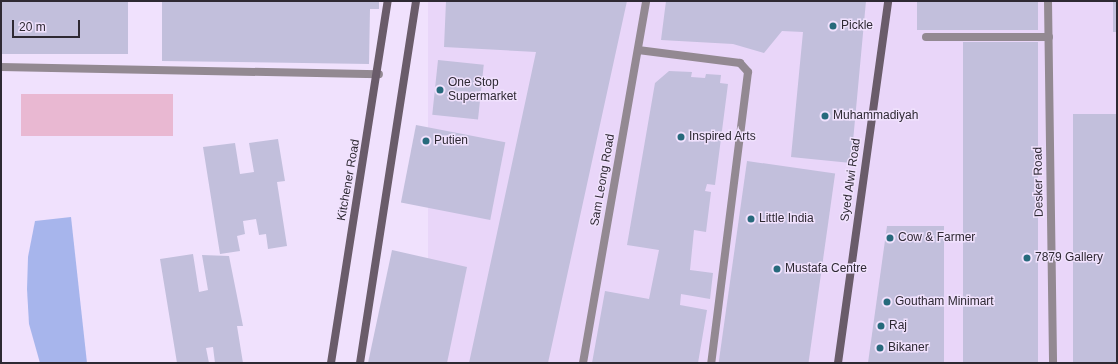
<!DOCTYPE html>
<style>
body{margin:0}
#map{position:relative;width:1118px;height:364px;overflow:hidden;background:#f0e1fd;font-family:Helvetica,sans-serif}
div>[style]{position:absolute}
.built>*{inset:0;background:#e9d6f9;transform-origin:0 0}
.green>*{inset:0;background:#e9b8d2;transform-origin:0 0}
.water>*{inset:0;background:#a7b5ec}
.building>*{inset:0;background:#c2bfdc;transform-origin:0 0}
.lane>*{height:8px;margin:-4px;padding:0 4px;transform-origin:4px;border-radius:4px;background:#938992}
.street>*{height:8px;margin:-4px;padding:0 4px;transform-origin:4px;border-radius:4px;background:#938992}
.secondary>*{height:8px;margin:-4px;padding:0 4px;transform-origin:4px;border-radius:4px;background:#6a5c6a}
.dots>*{width:11px;height:11px;translate:-50% -50%;box-sizing:border-box;border:2px solid #f0e1fd;border-radius:50%}
span{translate:-50% -50%;white-space:nowrap;text-align:center;line-height:1.15;-webkit-text-stroke:3px #f0e1fd;paint-order:stroke}
.poi-label{font-size:12px;color:#2e2933}
.left{translate:0 -50%;text-align:left}
.street-label{font-size:12px;color:#2e2933}
.frame{position:absolute;inset:0;border:2px solid #2e2933;pointer-events:none}
.scale{position:absolute;left:12px;top:20px;width:68px;height:18px;box-sizing:border-box;border:2px solid #2e2933;border-top:0;padding-left:5px;font-size:12px;line-height:14px;white-space:nowrap;color:#2e2933;-webkit-text-stroke:3px #f0e1fd;paint-order:stroke}
</style>
<div id="map">
<div class="built">
<i style="left:428px;top:1px;width:689px;height:369px"></i>
</div>
<div class="green">
<i style="left:21px;top:94px;width:152px;height:42px"></i>
</div>
<div class="water">
<i style="clip-path:polygon(71px 217px,87px 363px,40px 363px,29px 324px,27px 289px,28px 257px,35px 221px)"></i>
</div>
<div class="building">
<i style="left:1px;top:1px;width:127px;height:53px"></i>
<i style="clip-path:polygon(162px 1px,379px 1px,379px 9px,370px 9px,369px 64px,162px 61px)"></i>
<i style="clip-path:polygon(446px 1px,627px 1px,548px 363px,469px 363px,536px 52px,444px 47px)"></i>
<i style="clip-path:polygon(666px 1px,866px 1px,851px 163px,791px 157px,803px 32px,782px 31px,764px 53px,733px 44px,661px 40px)"></i>
<i style="left:917px;top:1px;width:121px;height:29px"></i>
<i style="left:1113px;top:1px;width:4px;height:31px"></i>
<i style="left:963px;top:42px;width:75px;height:321px"></i>
<i style="left:438px;top:60px;width:46px;height:55px;rotate:6deg"></i>
<i style="clip-path:polygon(669px 71px,692px 72px,691px 77px,705px 78px,706px 74px,721px 75px,720px 83px,728px 84px,715px 185px,707px 184px,705px 191px,711px 192px,706px 232px,694px 230px,690px 270px,713px 273px,710px 299px,681px 294px,680px 305px,707px 310px,698px 363px,592px 363px,605px 291px,649px 299px,659px 250px,627px 245px,655px 83px)"></i>
<i style="left:1073px;top:114px;width:44px;height:249px"></i>
<i style="left:416px;top:125px;width:91px;height:79px;rotate:11deg"></i>
<i style="clip-path:polygon(278px 139px,285px 181px,277px 182px,287px 246px,268px 249px,266px 234px,259px 235px,256px 219px,243px 221px,245px 234px,237px 236px,240px 251px,220px 254px,203px 147px,235px 143px,240px 174px,254px 172px,249px 143px)"></i>
<i style="left:747px;top:161px;width:89px;height:204px;rotate:8deg"></i>
<i style="clip-path:polygon(887px 226px,944px 226px,944px 363px,868px 363px)"></i>
<i style="clip-path:polygon(392px 250px,467px 267px,447px 363px,368px 363px)"></i>
<i style="clip-path:polygon(193px 254px,199px 292px,208px 290px,202px 255px,229px 256px,243px 326px,237px 326px,243px 363px,215px 363px,213px 347px,206px 348px,209px 363px,177px 363px,160px 259px)"></i>
</div>
<div class="lane">
<i style="left:638px;top:50px;width:103px;rotate:7.3deg"></i>
<i style="left:740px;top:63px;width:12px;rotate:48deg"></i>
<i style="left:748px;top:72px;width:293px;rotate:97.2deg"></i>
<i style="left:1px;top:67px;width:378px;rotate:1.1deg"></i>
</div>
<div class="street">
<i style="left:1048px;top:1px;width:362px;rotate:89.2deg"></i>
<i style="left:926px;top:37px;width:123px"></i>
<i style="left:583px;top:363px;width:367px;rotate:-80.1deg"></i>
</div>
<div class="secondary">
<i style="left:331px;top:363px;width:366px;rotate:-81.1deg"></i>
<i style="left:360px;top:363px;width:366px;rotate:-81.2deg"></i>
<i style="left:838px;top:363px;width:365px;rotate:-82.1deg"></i>
</div>
<div class="dots">
<i style="left:833px;top:26px;background:#276a7c"></i>
<i style="left:440px;top:90px;background:#276a7c"></i>
<i style="left:825px;top:116px;background:#276a7c"></i>
<i style="left:681px;top:137px;background:#276a7c"></i>
<i style="left:426px;top:141px;background:#276a7c"></i>
<i style="left:751px;top:219px;background:#276a7c"></i>
<i style="left:890px;top:238px;background:#276a7c"></i>
<i style="left:1027px;top:258px;background:#276a7c"></i>
<i style="left:777px;top:269px;background:#276a7c"></i>
<i style="left:887px;top:302px;background:#276a7c"></i>
<i style="left:881px;top:326px;background:#276a7c"></i>
<i style="left:880px;top:348px;background:#276a7c"></i>
</div>
<div class="poi-label">
<span class="left" style="left:841px;top:26px">Pickle</span>
<span class="left" style="left:448px;top:90px">One Stop<br>Supermarket</span>
<span class="left" style="left:833px;top:116px">Muhammadiyah</span>
<span class="left" style="left:689px;top:137px">Inspired Arts</span>
<span class="left" style="left:434px;top:141px">Putien</span>
<span class="left" style="left:759px;top:219px">Little India</span>
<span class="left" style="left:898px;top:238px">Cow &amp; Farmer</span>
<span class="left" style="left:1035px;top:258px">7879 Gallery</span>
<span class="left" style="left:785px;top:269px">Mustafa Centre</span>
<span class="left" style="left:895px;top:302px">Goutham Minimart</span>
<span class="left" style="left:889px;top:326px">Raj</span>
<span class="left" style="left:888px;top:348px">Bikaner</span>
</div>
<div class="street-label">
<span style="left:349px;top:180px;rotate:-80deg">Kitchener Road</span>
<span style="left:603px;top:180px;rotate:-80deg">Sam Leong Road</span>
<span style="left:851px;top:180px;rotate:-82deg">Syed Alwi Road</span>
<span style="left:1039px;top:182px;rotate:-91deg">Desker Road</span>
</div>
<div class="frame"></div>
<div class="scale">20 m</div>
</div>
